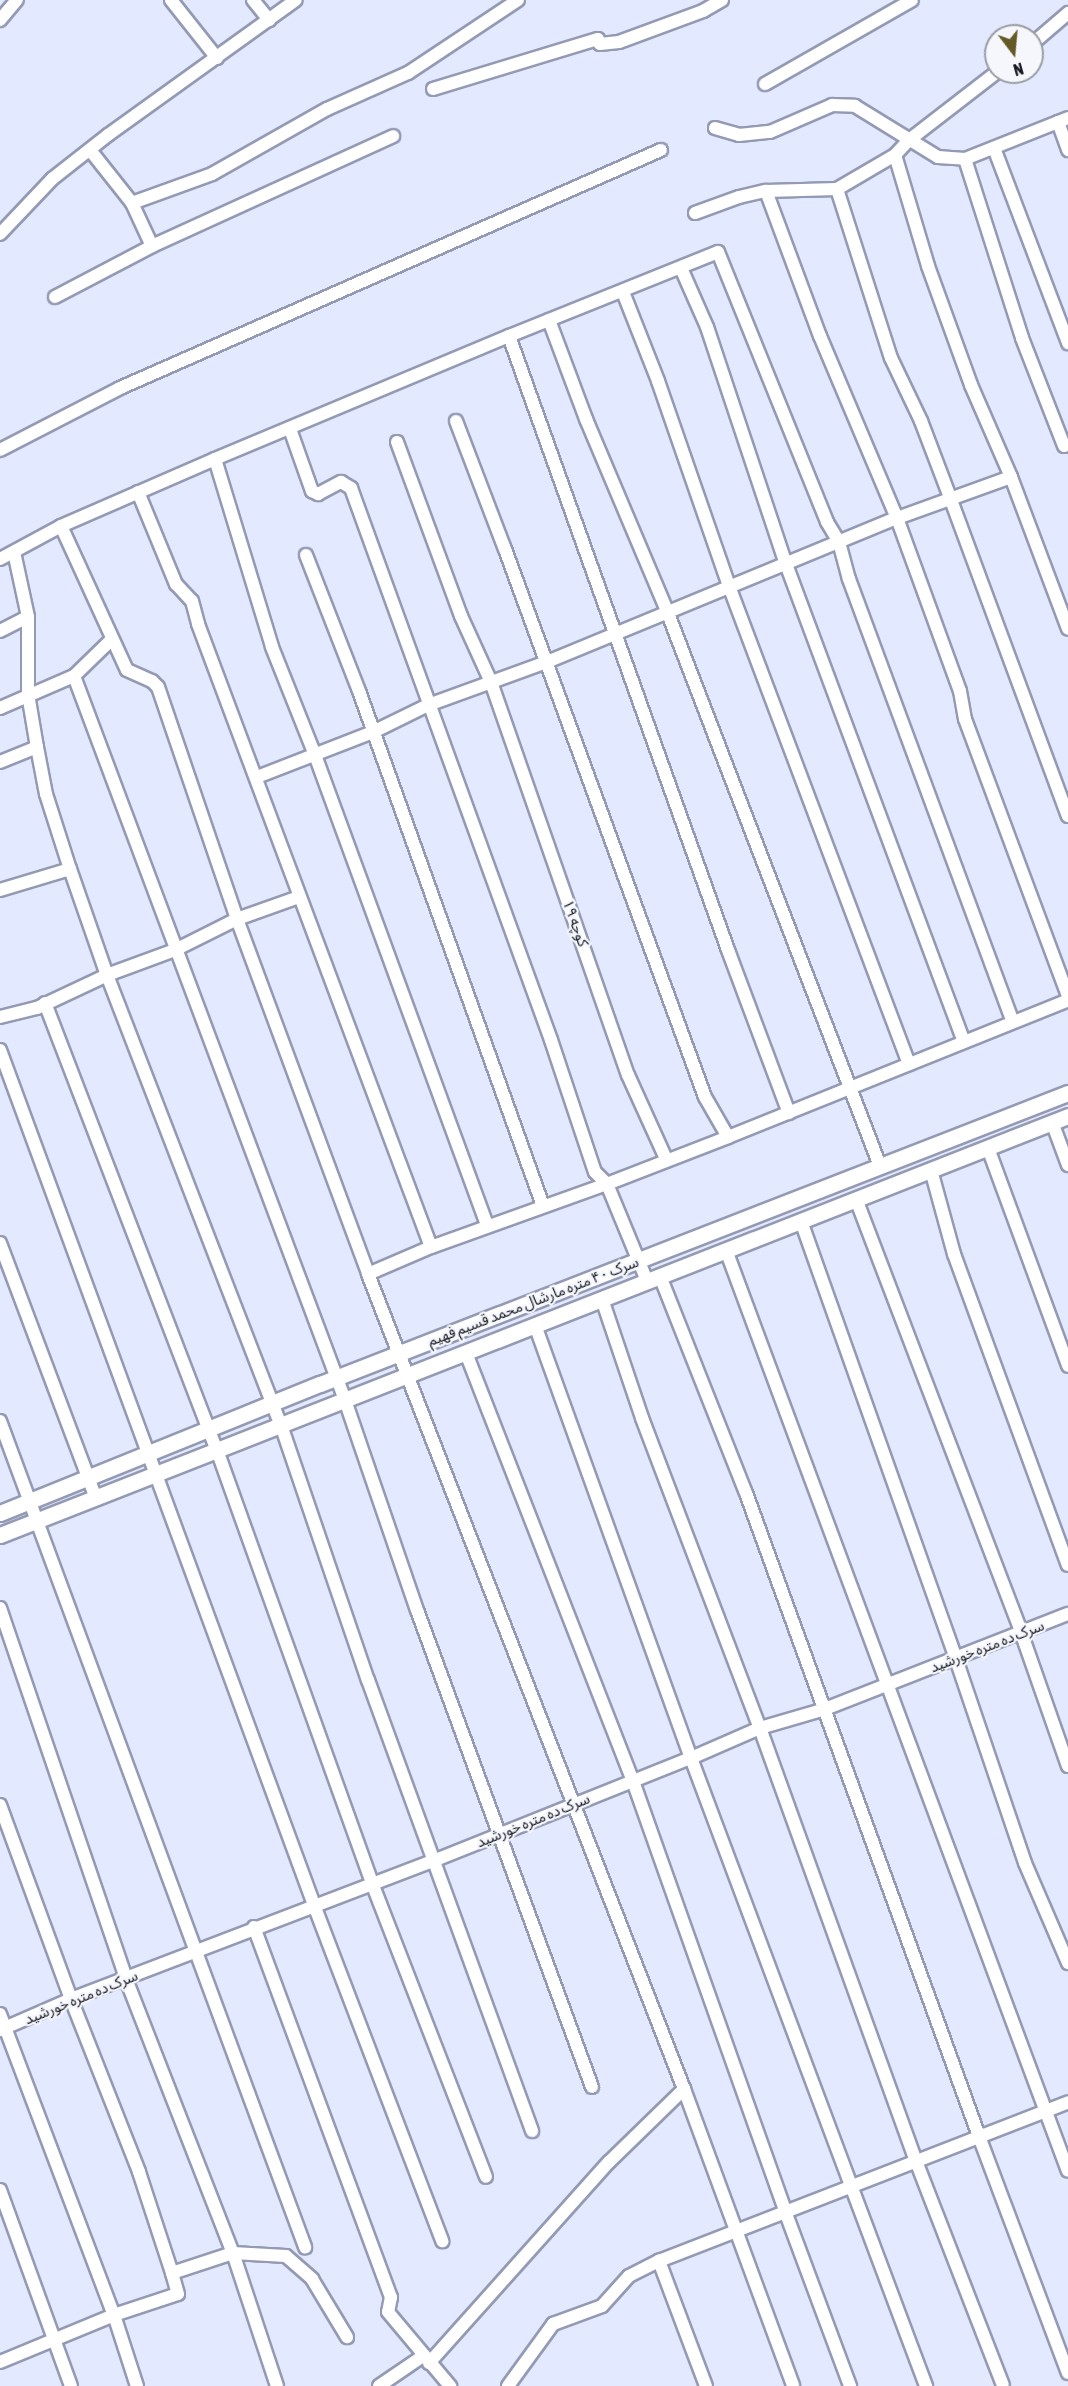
<!DOCTYPE html>
<meta charset="utf-8">
<style>
body{margin:0}
#map{position:relative;width:1068px;height:2386px;overflow:hidden;background:#e3e9ff;font-family:"Asap Condensed","Noto Sans Arabic",sans-serif}
div>[style]{position:absolute}
.roads{filter:drop-shadow(2px 0 #949ab4) drop-shadow(-2px 0 #949ab4) drop-shadow(0 2px #949ab4) drop-shadow(0 -2px #949ab4)}
.minor>*{height:12px;margin:-6px;padding:0 6px;transform-origin:6px;border-radius:6px;background:#fff}
.tertiary>*{height:15px;margin:-7.5px;padding:0 7.5px;transform-origin:7.5px;border-radius:7.5px;background:#fff}
span{translate:-50% -50%;white-space:nowrap;text-align:center;line-height:1.15;-webkit-text-stroke:4.5px #f5f7fc;paint-order:stroke}
.street-label{font-size:15px;color:#151721}
.north{position:absolute;left:984px;top:24px;width:60px;height:60px;box-sizing:border-box;background:#f5f7fc;border:2px solid #9b9da4;border-radius:50%;rotate:164deg;font-size:16px;font-weight:700;line-height:24px;text-align:center;color:#151721}
.north::after{content:'';display:block;margin:auto;width:21px;height:27px;background:#645a26;clip-path:polygon(50% 0,100% 100%,50% 72%,0 100%)}
</style>
<div id="map">
<div class="roads">
<div class="minor">
<i style="left:171px;top:0;width:74px;rotate:51.6deg"></i>
<i style="left:253px;top:0;width:26px;rotate:51deg"></i>
<i style="left:0;top:20px;width:26px;rotate:-50deg"></i>
<i style="left:1032px;top:44px;width:48px;rotate:-40.7deg"></i>
<i style="left:765px;top:84px;width:169px;rotate:-29.7deg"></i>
<i style="left:433px;top:89px;width:172px;rotate:-16.9deg"></i>
<i style="left:598px;top:39px;width:5px;rotate:68deg"></i>
<i style="left:600px;top:44px;width:19px;rotate:-6deg"></i>
<i style="left:619px;top:42px;width:90px;rotate:-20.3deg"></i>
<i style="left:703px;top:11px;width:22px;rotate:-30deg"></i>
<i style="left:1058px;top:122px;width:30px;rotate:70deg"></i>
<i style="left:715px;top:128px;width:25px;rotate:16deg"></i>
<i style="left:739px;top:135px;width:31px;rotate:-6deg"></i>
<i style="left:770px;top:132px;width:68px;rotate:-23.5deg"></i>
<i style="left:832px;top:105px;width:23px;rotate:2deg"></i>
<i style="left:855px;top:106px;width:97px;rotate:31.6deg"></i>
<i style="left:938px;top:157px;width:27px;rotate:4deg"></i>
<i style="left:965px;top:159px;width:111px;rotate:-21.7deg"></i>
<i style="left:994px;top:148px;width:209px;rotate:69.2deg"></i>
<i style="left:90px;top:150px;width:68px;rotate:51.6deg"></i>
<i style="left:132px;top:203px;width:85px;rotate:-19.9deg"></i>
<i style="left:212px;top:174px;width:132px;rotate:-29.5deg"></i>
<i style="left:327px;top:109px;width:89px;rotate:-24deg"></i>
<i style="left:408px;top:73px;width:132px;rotate:-33.6deg"></i>
<i style="left:895px;top:155px;width:116px;rotate:73.4deg"></i>
<i style="left:928px;top:266px;width:127px;rotate:70.1deg"></i>
<i style="left:971px;top:385px;width:100px;rotate:66.5deg"></i>
<i style="left:1011px;top:477px;width:162px;rotate:69.4deg"></i>
<i style="left:965px;top:159px;width:188px;rotate:72.3deg"></i>
<i style="left:1022px;top:338px;width:116px;rotate:68.7deg"></i>
<i style="left:837px;top:189px;width:177px;rotate:72.3deg"></i>
<i style="left:891px;top:358px;width:70px;rotate:64.5deg"></i>
<i style="left:921px;top:421px;width:85px;rotate:69.2deg"></i>
<i style="left:951px;top:500px;width:337px;rotate:69.7deg"></i>
<i style="left:766px;top:191px;width:155px;rotate:69.6deg"></i>
<i style="left:820px;top:336px;width:198px;rotate:67.1deg"></i>
<i style="left:897px;top:518px;width:184px;rotate:70deg"></i>
<i style="left:960px;top:691px;width:28px;rotate:80deg"></i>
<i style="left:965px;top:719px;width:296px;rotate:69.6deg"></i>
<i style="left:132px;top:203px;width:47px;rotate:65.1deg"></i>
<i style="left:695px;top:213px;width:47px;rotate:-20deg"></i>
<i style="left:739px;top:197px;width:28px;rotate:-13deg"></i>
<i style="left:766px;top:191px;width:71px;rotate:-1.6deg"></i>
<i style="left:837px;top:189px;width:67px;rotate:-30.4deg"></i>
<i style="left:895px;top:155px;width:21px;rotate:-47deg"></i>
<i style="left:909px;top:140px;width:111px;rotate:-37.7deg"></i>
<i style="left:0;top:234px;width:76px;rotate:-46.6deg"></i>
<i style="left:52px;top:179px;width:71px;rotate:-38.2deg"></i>
<i style="left:108px;top:135px;width:231px;rotate:-35.7deg"></i>
<i style="left:681px;top:268px;width:64px;rotate:66.2deg"></i>
<i style="left:707px;top:327px;width:250px;rotate:71.6deg"></i>
<i style="left:786px;top:564px;width:510px;rotate:69.58deg"></i>
<i style="left:623px;top:292px;width:96px;rotate:68.5deg"></i>
<i style="left:658px;top:381px;width:217px;rotate:70.9deg"></i>
<i style="left:729px;top:586px;width:511px;rotate:69.37deg"></i>
<i style="left:55px;top:297px;width:110px;rotate:-27.7deg"></i>
<i style="left:152px;top:246px;width:265px;rotate:-24.5deg"></i>
<i style="left:549px;top:320px;width:106px;rotate:69.5deg"></i>
<i style="left:586px;top:419px;width:208px;rotate:67.1deg"></i>
<i style="left:667px;top:611px;width:594px;rotate:69deg"></i>
<i style="left:509px;top:336px;width:652px;rotate:70.37deg"></i>
<i style="left:728px;top:950px;width:174px;rotate:69.5deg"></i>
<i style="left:456px;top:421px;width:137px;rotate:69.1deg"></i>
<i style="left:505px;top:549px;width:583px;rotate:69.95deg"></i>
<i style="left:705px;top:1097px;width:46px;rotate:60.1deg"></i>
<i style="left:290px;top:429px;width:66px;rotate:70.5deg"></i>
<i style="left:312px;top:491px;width:7px;rotate:27deg"></i>
<i style="left:318px;top:494px;width:26px;rotate:-28deg"></i>
<i style="left:341px;top:482px;width:12px;rotate:31deg"></i>
<i style="left:351px;top:488px;width:587px;rotate:70.08deg"></i>
<i style="left:551px;top:1040px;width:139px;rotate:71.6deg"></i>
<i style="left:595px;top:1172px;width:17px;rotate:45deg"></i>
<i style="left:607px;top:1184px;width:105px;rotate:67.6deg"></i>
<i style="left:397px;top:442px;width:185px;rotate:69.8deg"></i>
<i style="left:461px;top:616px;width:72px;rotate:65.6deg"></i>
<i style="left:491px;top:682px;width:416px;rotate:70.8deg"></i>
<i style="left:628px;top:1075px;width:94px;rotate:65.6deg"></i>
<i style="left:0;top:450px;width:135px;rotate:-27.3deg"></i>
<i style="left:120px;top:388px;width:591px;rotate:-23.75deg"></i>
<i style="left:215px;top:459px;width:196px;rotate:73.1deg"></i>
<i style="left:272px;top:647px;width:116px;rotate:68.3deg"></i>
<i style="left:315px;top:755px;width:500px;rotate:69.9deg"></i>
<i style="left:138px;top:492px;width:100px;rotate:67.6deg"></i>
<i style="left:176px;top:584px;width:23px;rotate:47deg"></i>
<i style="left:192px;top:601px;width:24px;rotate:75deg"></i>
<i style="left:198px;top:624px;width:665px;rotate:69.49deg"></i>
<i style="left:61px;top:526px;width:158px;rotate:65.4deg"></i>
<i style="left:127px;top:670px;width:27px;rotate:24deg"></i>
<i style="left:152px;top:681px;width:8px;rotate:45deg"></i>
<i style="left:158px;top:687px;width:245px;rotate:71.2deg"></i>
<i style="left:237px;top:919px;width:378px;rotate:69.7deg"></i>
<i style="left:368px;top:1274px;width:874px;rotate:68.81deg"></i>
<i style="left:684px;top:2089px;width:316px;rotate:69.8deg"></i>
<i style="left:14px;top:552px;width:66px;rotate:77.8deg"></i>
<i style="left:28px;top:617px;width:77px;rotate:90deg"></i>
<i style="left:28px;top:694px;width:54px;rotate:80.4deg"></i>
<i style="left:37px;top:747px;width:48px;rotate:79.2deg"></i>
<i style="left:46px;top:794px;width:79px;rotate:72.3deg"></i>
<i style="left:70px;top:869px;width:112px;rotate:70.8deg"></i>
<i style="left:107px;top:975px;width:482px;rotate:68.9deg"></i>
<i style="left:281px;top:1425px;width:269px;rotate:71.2deg"></i>
<i style="left:368px;top:1680px;width:480px;rotate:70deg"></i>
<i style="left:306px;top:555px;width:146px;rotate:68.7deg"></i>
<i style="left:359px;top:691px;width:547px;rotate:70.34deg"></i>
<i style="left:0;top:559px;width:69px;rotate:-28.4deg"></i>
<i style="left:61px;top:526px;width:168px;rotate:-23.5deg"></i>
<i style="left:215px;top:459px;width:319px;rotate:-22.7deg"></i>
<i style="left:509px;top:336px;width:225px;rotate:-21.9deg"></i>
<i style="left:718px;top:252px;width:291px;rotate:68deg"></i>
<i style="left:827px;top:522px;width:23px;rotate:59deg"></i>
<i style="left:839px;top:542px;width:38px;rotate:75deg"></i>
<i style="left:849px;top:579px;width:472px;rotate:69.7deg"></i>
<i style="left:0;top:631px;width:31px;rotate:-27deg"></i>
<i style="left:74px;top:676px;width:773px;rotate:69.48deg"></i>
<i style="left:345px;top:1400px;width:222px;rotate:71.1deg"></i>
<i style="left:417px;top:1610px;width:508px;rotate:69.85deg"></i>
<i style="left:0;top:708px;width:81px;rotate:-23.4deg"></i>
<i style="left:74px;top:676px;width:52px;rotate:-44.2deg"></i>
<i style="left:0;top:762px;width:40px;rotate:-22deg"></i>
<i style="left:257px;top:777px;width:124px;rotate:-21.2deg"></i>
<i style="left:373px;top:732px;width:61px;rotate:-26.1deg"></i>
<i style="left:428px;top:705px;width:127px;rotate:-19.9deg"></i>
<i style="left:547px;top:662px;width:378px;rotate:-22.4deg"></i>
<i style="left:897px;top:518px;width:121px;rotate:-19.8deg"></i>
<i style="left:0;top:890px;width:73px;rotate:-16.7deg"></i>
<i style="left:45px;top:1003px;width:479px;rotate:69deg"></i>
<i style="left:217px;top:1450px;width:460px;rotate:70.3deg"></i>
<i style="left:372px;top:1883px;width:315px;rotate:68.8deg"></i>
<i style="left:0;top:1017px;width:38px;rotate:-14deg"></i>
<i style="left:37px;top:1008px;width:77px;rotate:-25.2deg"></i>
<i style="left:107px;top:975px;width:72px;rotate:-20.2deg"></i>
<i style="left:175px;top:950px;width:69px;rotate:-26.6deg"></i>
<i style="left:237px;top:919px;width:66px;rotate:-19.5deg"></i>
<i style="left:0;top:1050px;width:911px;rotate:69.83deg"></i>
<i style="left:314px;top:1905px;width:360px;rotate:69.1deg"></i>
<i style="left:1052px;top:1122px;width:46px;rotate:69.6deg"></i>
<i style="left:988px;top:1148px;width:232px;rotate:69.8deg"></i>
<i style="left:931px;top:1170px;width:87px;rotate:74.7deg"></i>
<i style="left:954px;top:1254px;width:331px;rotate:69.9deg"></i>
<i style="left:856px;top:1199px;width:463px;rotate:69.1deg"></i>
<i style="left:1021px;top:1632px;width:142px;rotate:70.7deg"></i>
<i style="left:801px;top:1221px;width:465px;rotate:70.5deg"></i>
<i style="left:956px;top:1659px;width:215px;rotate:71.3deg"></i>
<i style="left:1025px;top:1863px;width:109px;rotate:66.7deg"></i>
<i style="left:0;top:1243px;width:272px;rotate:69.4deg"></i>
<i style="left:726px;top:1250px;width:982px;rotate:69.63deg"></i>
<i style="left:368px;top:1274px;width:69px;rotate:-23.2deg"></i>
<i style="left:431px;top:1247px;width:187px;rotate:-19.7deg"></i>
<i style="left:607px;top:1184px;width:130px;rotate:-21.2deg"></i>
<i style="left:728px;top:1137px;width:367px;rotate:-21.9deg"></i>
<i style="left:660px;top:1276px;width:233px;rotate:68.4deg"></i>
<i style="left:746px;top:1493px;width:687px;rotate:70.09deg"></i>
<i style="left:980px;top:2139px;width:250px;rotate:69.4deg"></i>
<i style="left:602px;top:1299px;width:126px;rotate:71.4deg"></i>
<i style="left:642px;top:1418px;width:332px;rotate:69.2deg"></i>
<i style="left:760px;top:1728px;width:460px;rotate:70.2deg"></i>
<i style="left:916px;top:2161px;width:240px;rotate:68.8deg"></i>
<i style="left:535px;top:1325px;width:460px;rotate:70.2deg"></i>
<i style="left:691px;top:1758px;width:671px;rotate:69.48deg"></i>
<i style="left:466px;top:1353px;width:459px;rotate:68.7deg"></i>
<i style="left:633px;top:1781px;width:456px;rotate:70.5deg"></i>
<i style="left:785px;top:2211px;width:187px;rotate:69.6deg"></i>
<i style="left:0;top:1421px;width:881px;rotate:69.73deg"></i>
<i style="left:0;top:1608px;width:392px;rotate:71.2deg"></i>
<i style="left:126px;top:1979px;width:294px;rotate:68.7deg"></i>
<i style="left:233px;top:2253px;width:140px;rotate:71.7deg"></i>
<i style="left:0;top:1805px;width:207px;rotate:69.9deg"></i>
<i style="left:71px;top:1999px;width:186px;rotate:68.5deg"></i>
<i style="left:139px;top:2172px;width:106px;rotate:71.9deg"></i>
<i style="left:254px;top:1927px;width:395px;rotate:69.7deg"></i>
<i style="left:391px;top:2297px;width:15px;rotate:101deg"></i>
<i style="left:388px;top:2312px;width:97px;rotate:50deg"></i>
<i style="left:0;top:2014px;width:322px;rotate:69.3deg"></i>
<i style="left:114px;top:2315px;width:75px;rotate:72.1deg"></i>
<i style="left:0;top:2030px;width:77px;rotate:-23.6deg"></i>
<i style="left:71px;top:1999px;width:387px;rotate:-20.9deg"></i>
<i style="left:433px;top:1861px;width:278px;rotate:-21.8deg"></i>
<i style="left:691px;top:1758px;width:75px;rotate:-23.5deg"></i>
<i style="left:760px;top:1728px;width:68px;rotate:-16.3deg"></i>
<i style="left:825px;top:1709px;width:261px;rotate:-21.4deg"></i>
<i style="left:0;top:2190px;width:208px;rotate:70.1deg"></i>
<i style="left:0;top:2362px;width:123px;rotate:-22.4deg"></i>
<i style="left:114px;top:2315px;width:67px;rotate:-18.2deg"></i>
<i style="left:178px;top:2294px;width:22px;rotate:-106deg"></i>
<i style="left:172px;top:2273px;width:64px;rotate:-18.2deg"></i>
<i style="left:233px;top:2253px;width:53px;rotate:3.2deg"></i>
<i style="left:286px;top:2256px;width:35px;rotate:41deg"></i>
<i style="left:312px;top:2279px;width:68px;rotate:58.9deg"></i>
<i style="left:429px;top:2363px;width:270px;rotate:-48.2deg"></i>
<i style="left:609px;top:2162px;width:105px;rotate:-44.2deg"></i>
<i style="left:379px;top:2386px;width:53px;rotate:-34.3deg"></i>
<i style="left:508px;top:2386px;width:77px;rotate:-54deg"></i>
<i style="left:553px;top:2324px;width:52px;rotate:-20.2deg"></i>
<i style="left:602px;top:2306px;width:40px;rotate:-48deg"></i>
<i style="left:629px;top:2276px;width:34px;rotate:-27deg"></i>
<i style="left:706px;top:2386px;width:134px;rotate:-110.6deg"></i>
<i style="left:659px;top:2261px;width:439px;rotate:-21.2deg"></i>
</div>
<div class="tertiary">
<i style="left:0;top:1513px;width:345px;rotate:-22deg"></i>
<i style="left:320px;top:1384px;width:803px;rotate:-21.26deg"></i>
<i style="left:0;top:1535px;width:1147px;rotate:-21.42deg"></i>
</div>
</div>
<div class="street-label">
<span style="left:576px;top:923px;rotate:70deg">کوچه ۱۹</span>
<span style="left:533px;top:1301px;rotate:-21deg">سرک ۴۰ متره مارشال محمد قسیم فهیم</span>
<span style="left:987px;top:1646px;rotate:-21deg">سرک ده متره خورشید</span>
<span style="left:533px;top:1820px;rotate:-22deg">سرک ده متره خورشید</span>
<span style="left:81px;top:1997px;rotate:-22deg">سرک ده متره خورشید</span>
</div>
<div class="north">N</div>
</div>
